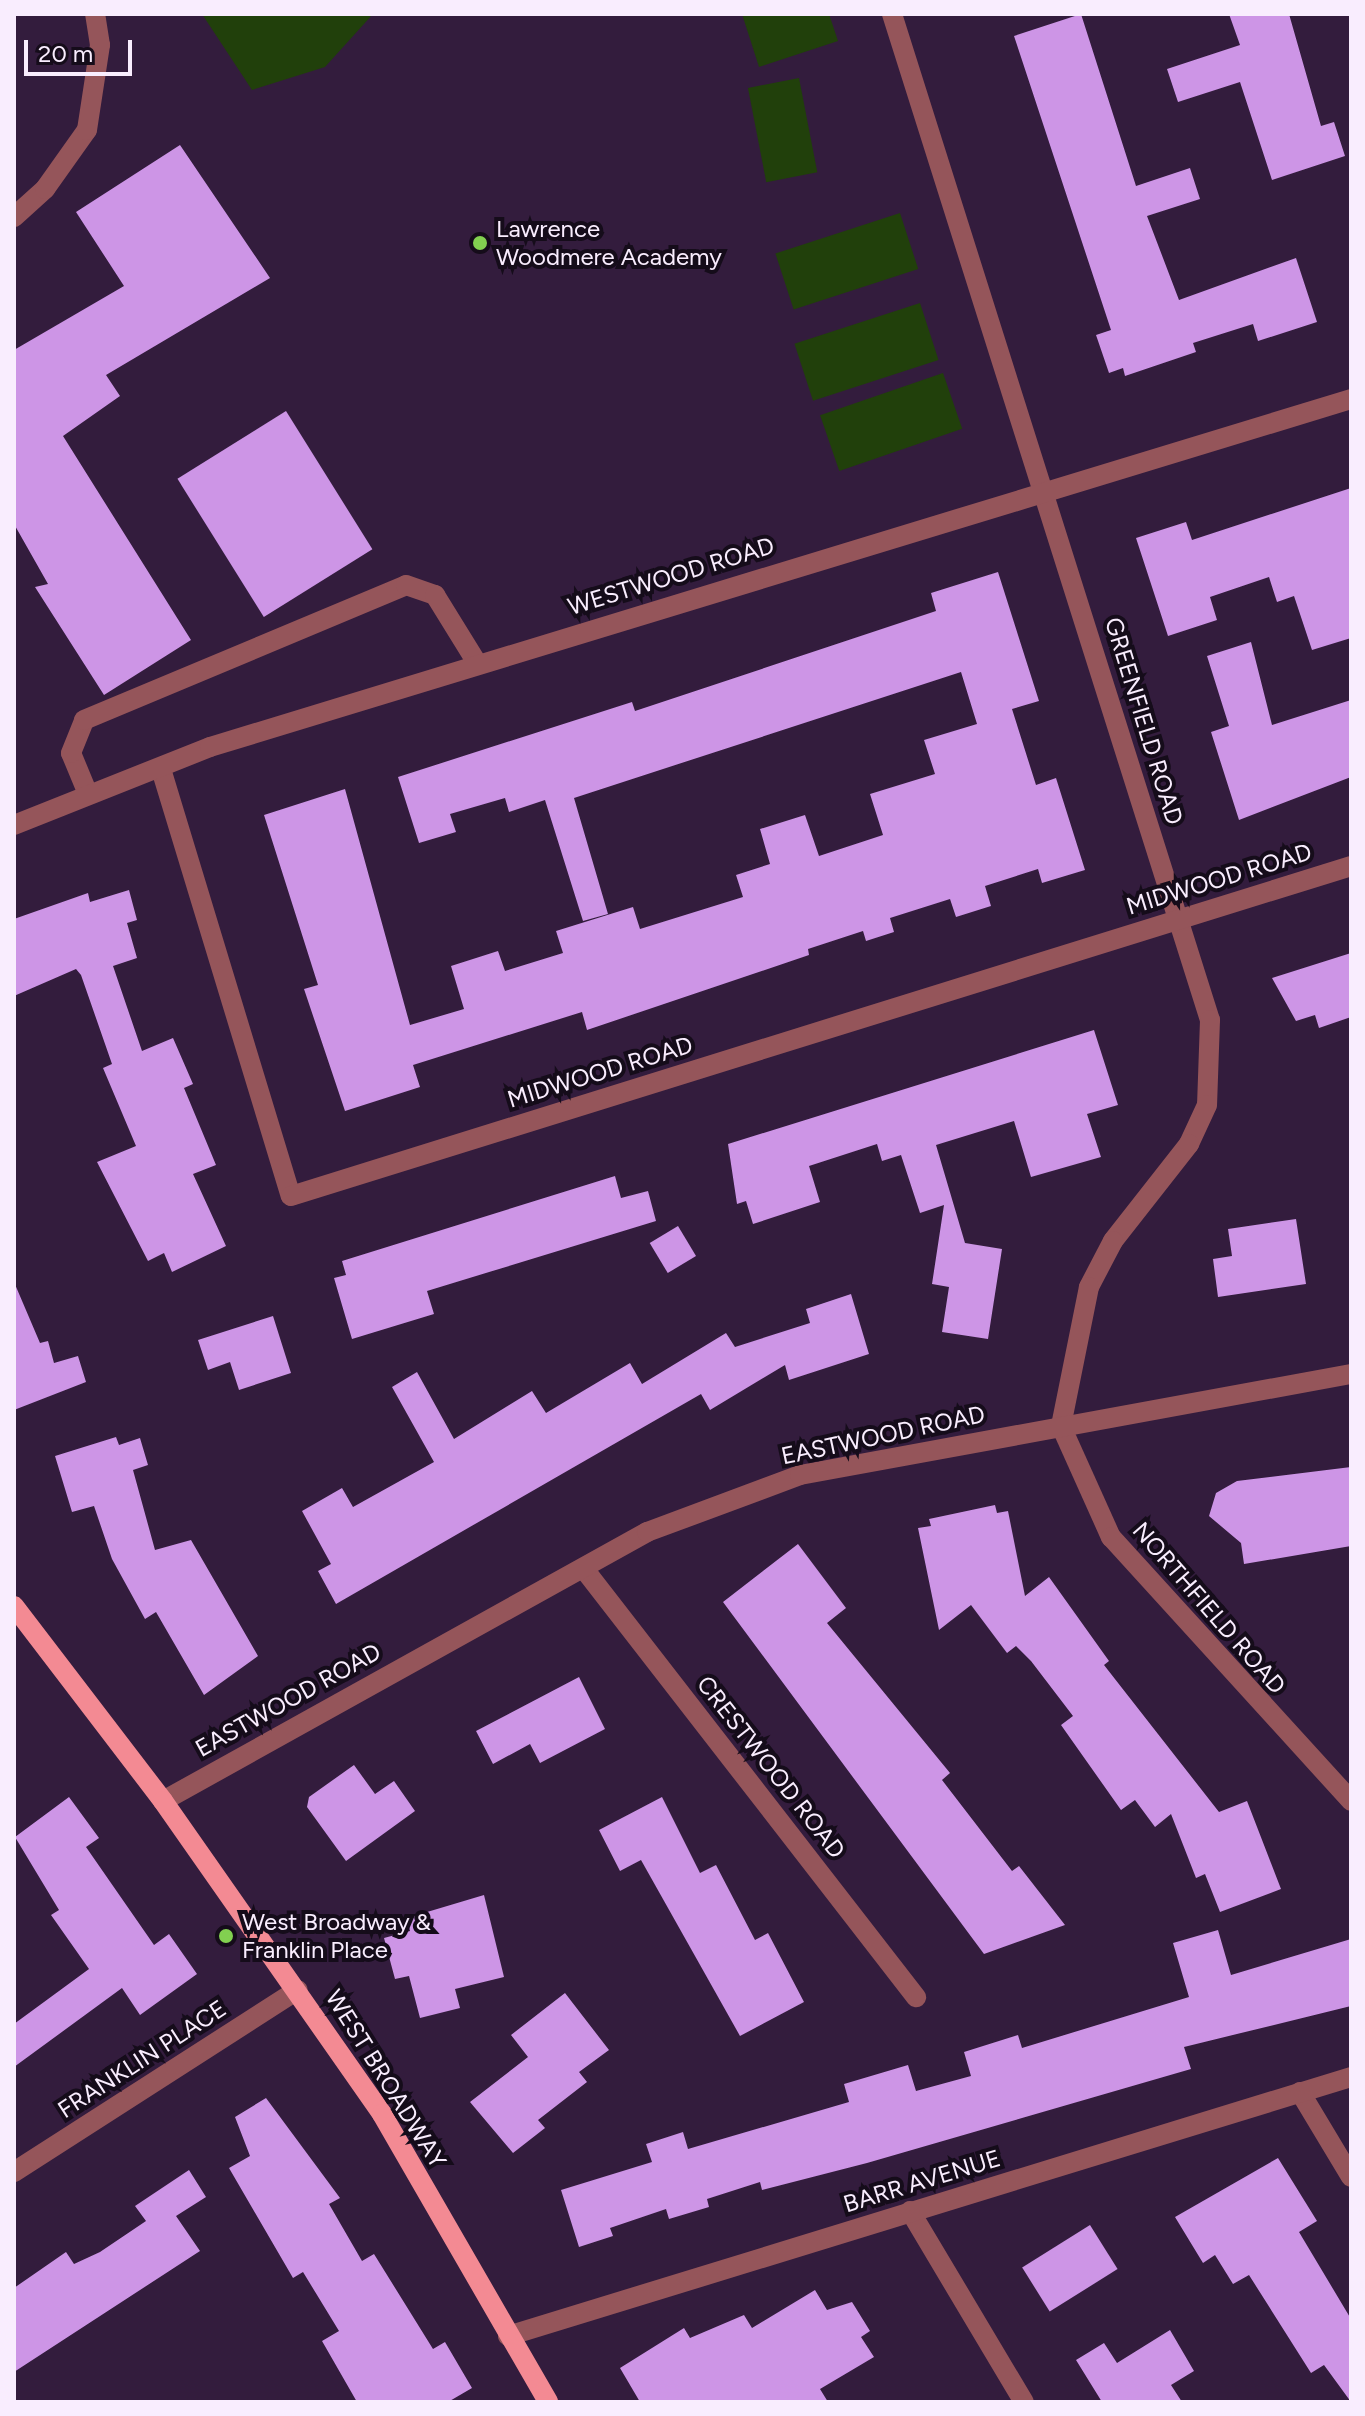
<!DOCTYPE html>
<style>
body{margin:0}
#map{position:relative;width:1365px;height:2416px;overflow:hidden;background:#331c3d;font-family:Figtree,sans-serif}
div>[style]{position:absolute}
.green>*{inset:0;background:#21400b;transform-origin:0 0}
.building>*{inset:0;background:#cd95e6;transform-origin:0 0}
.minor>*{height:20px;margin:-10px;padding:0 10px;transform-origin:10px;border-radius:10px;background:#95555a}
.major>*{height:20px;margin:-10px;padding:0 10px;transform-origin:10px;border-radius:10px;background:#f38a93}
.dots>*{width:22px;height:22px;translate:-50% -50%;box-sizing:border-box;border:4px solid #150c1a;border-radius:50%}
span{translate:-50% -50%;white-space:nowrap;text-align:center;line-height:1.15;-webkit-text-stroke:8px #150c1a;paint-order:stroke}
.poi-label{font-size:24px;color:#f9edfe}
.left{translate:0 -50%;text-align:left}
.street-label{font-size:24px;color:#f9edfe}
.frame{position:absolute;inset:0;border:16px solid #f9edfe;pointer-events:none}
.scale{position:absolute;left:24px;top:40px;width:108px;height:36px;box-sizing:border-box;border:4px solid #f9edfe;border-top:0;padding-left:10px;font-size:24px;line-height:28px;white-space:nowrap;color:#f9edfe;-webkit-text-stroke:6px #150c1a;paint-order:stroke}
</style>
<div id="map">
<div class="green">
<i style="clip-path:polygon(202px 14px,373px 14px,325px 67px,252px 90px)"></i>
<i style="clip-path:polygon(742px 14px,829px 14px,838px 41px,759px 67px)"></i>
<i style="left:799px;top:78px;width:96px;height:52px;rotate:79deg"></i>
<i style="left:900px;top:213px;width:59px;height:131px;rotate:72deg"></i>
<i style="left:920px;top:303px;width:60px;height:132px;rotate:72deg"></i>
<i style="left:943px;top:373px;width:59px;height:130px;rotate:71deg"></i>
</div>
<div class="building">
<i style="clip-path:polygon(1081px 14px,1136px 186px,1190px 168px,1200px 199px,1147px 216px,1179px 300px,1296px 258px,1317px 322px,1258px 341px,1253px 324px,1193px 343px,1196px 352px,1125px 376px,1123px 368px,1109px 373px,1096px 335px,1111px 330px,1014px 36px)"></i>
<i style="clip-path:polygon(1229px 14px,1289px 14px,1321px 126px,1334px 122px,1345px 156px,1272px 180px,1240px 82px,1178px 102px,1167px 69px,1240px 45px)"></i>
<i style="clip-path:polygon(180px 145px,270px 278px,106px 375px,120px 396px,63px 436px,191px 640px,104px 695px,35px 587px,48px 584px,14px 524px,14px 350px,124px 286px,76px 212px)"></i>
<i style="left:286px;top:411px;width:163px;height:128px;rotate:58deg"></i>
<i style="clip-path:polygon(1351px 488px,1351px 638px,1312px 650px,1294px 596px,1277px 602px,1269px 577px,1210px 597px,1217px 620px,1168px 636px,1136px 538px,1186px 522px,1192px 540px)"></i>
<i style="clip-path:polygon(998px 572px,1039px 701px,1012px 709px,1036px 785px,1056px 778px,1085px 870px,1042px 883px,1038px 869px,985px 886px,991px 906px,956px 917px,950px 899px,890px 918px,894px 932px,866px 941px,863px 931px,808px 949px,809px 955px,587px 1030px,582px 1012px,413px 1065px,420px 1087px,345px 1111px,304px 989px,318px 985px,264px 815px,345px 789px,410px 1025px,464px 1009px,451px 966px,498px 951px,505px 971px,563px 953px,556px 931px,633px 907px,640px 929px,743px 897px,736px 875px,770px 864px,760px 829px,805px 815px,819px 856px,883px 835px,870px 794px,935px 774px,924px 740px,977px 724px,961px 672px,574px 798px,608px 914px,583px 921px,545px 800px,509px 812px,505px 798px,450px 814px,456px 832px,419px 843px,398px 777px,632px 702px,635px 711px,936px 611px,931px 593px)"></i>
<i style="clip-path:polygon(1251px 642px,1272px 725px,1351px 700px,1351px 777px,1239px 820px,1211px 732px,1229px 726px,1207px 656px)"></i>
<i style="clip-path:polygon(129px 890px,137px 920px,127px 923px,137px 958px,113px 966px,142px 1051px,173px 1038px,193px 1084px,184px 1088px,216px 1165px,193px 1174px,226px 1246px,172px 1272px,164px 1253px,148px 1261px,97px 1162px,136px 1146px,103px 1068px,112px 1064px,81px 975px,76px 969px,14px 996px,14px 919px,88px 893px,90px 902px)"></i>
<i style="clip-path:polygon(1351px 953px,1351px 1017px,1319px 1028px,1315px 1015px,1296px 1021px,1272px 978px)"></i>
<i style="clip-path:polygon(1094px 1030px,1118px 1105px,1087px 1114px,1101px 1157px,1031px 1177px,1014px 1121px,936px 1145px,965px 1243px,1002px 1249px,988px 1339px,942px 1332px,949px 1287px,932px 1284px,944px 1205px,920px 1213px,901px 1155px,882px 1161px,877px 1144px,809px 1166px,820px 1202px,753px 1224px,746px 1201px,737px 1204px,728px 1144px)"></i>
<i style="clip-path:polygon(615px 1176px,621px 1198px,648px 1191px,656px 1221px,427px 1291px,434px 1314px,352px 1339px,334px 1278px,346px 1275px,342px 1261px)"></i>
<i style="clip-path:polygon(1296px 1219px,1306px 1284px,1218px 1297px,1213px 1259px,1232px 1256px,1228px 1229px)"></i>
<i style="left:678px;top:1226px;width:35px;height:33px;rotate:59deg"></i>
<i style="clip-path:polygon(14px 1282px,40px 1343px,48px 1341px,54px 1363px,78px 1356px,86px 1382px,14px 1410px)"></i>
<i style="clip-path:polygon(851px 1294px,869px 1354px,789px 1380px,785px 1365px,710px 1410px,701px 1394px,336px 1604px,318px 1571px,331px 1564px,302px 1511px,342px 1488px,353px 1507px,434px 1462px,392px 1387px,417px 1372px,454px 1439px,532px 1391px,546px 1413px,630px 1363px,642px 1384px,726px 1333px,735px 1347px,810px 1323px,806px 1309px)"></i>
<i style="clip-path:polygon(273px 1316px,291px 1373px,239px 1390px,230px 1362px,208px 1370px,198px 1340px)"></i>
<i style="clip-path:polygon(116px 1437px,119px 1445px,140px 1438px,148px 1465px,133px 1470px,155px 1550px,191px 1540px,258px 1656px,204px 1695px,156px 1612px,145px 1619px,112px 1559px,94px 1506px,72px 1512px,55px 1456px)"></i>
<i style="clip-path:polygon(1351px 1467px,1351px 1546px,1244px 1564px,1241px 1543px,1209px 1516px,1216px 1493px,1237px 1481px)"></i>
<i style="clip-path:polygon(995px 1505px,997px 1513px,1008px 1511px,1025px 1596px,1049px 1577px,1109px 1661px,1104px 1665px,1219px 1812px,1247px 1801px,1281px 1889px,1220px 1912px,1205px 1874px,1196px 1878px,1171px 1814px,1155px 1827px,1135px 1800px,1121px 1810px,1061px 1725px,1073px 1716px,1031px 1661px,1016px 1646px,1007px 1653px,971px 1605px,939px 1630px,918px 1528px,931px 1526px,929px 1519px)"></i>
<i style="clip-path:polygon(798px 1544px,846px 1608px,827px 1623px,950px 1773px,942px 1780px,1012px 1871px,1019px 1866px,1065px 1925px,984px 1954px,723px 1602px)"></i>
<i style="clip-path:polygon(579px 1677px,605px 1729px,540px 1763px,530px 1744px,493px 1764px,476px 1731px)"></i>
<i style="clip-path:polygon(354px 1765px,375px 1794px,394px 1781px,415px 1811px,346px 1861px,307px 1807px,309px 1797px)"></i>
<i style="clip-path:polygon(69px 1797px,99px 1838px,86px 1847px,154px 1945px,169px 1934px,197px 1974px,140px 2015px,122px 1988px,14px 2067px,14px 2024px,89px 1969px,51px 1915px,59px 1910px,15px 1837px)"></i>
<i style="clip-path:polygon(662px 1797px,700px 1873px,716px 1865px,755px 1940px,768px 1933px,804px 2002px,740px 2036px,641px 1860px,620px 1871px,599px 1830px)"></i>
<i style="clip-path:polygon(484px 1895px,504px 1977px,455px 1989px,460px 2008px,420px 2018px,409px 1976px,395px 1979px,384px 1938px,410px 1931px,407px 1918px)"></i>
<i style="clip-path:polygon(1218px 1930px,1231px 1975px,1351px 1939px,1351px 2006px,1184px 2047px,1191px 2069px,867px 2163px,762px 2190px,760px 2182px,707px 2199px,709px 2207px,669px 2219px,666px 2209px,610px 2228px,613px 2236px,579px 2247px,561px 2190px,652px 2162px,646px 2144px,683px 2132px,688px 2149px,849px 2102px,844px 2084px,908px 2065px,916px 2091px,971px 2076px,964px 2052px,1018px 2035px,1022px 2048px,1189px 1997px,1173px 1943px)"></i>
<i style="clip-path:polygon(565px 1993px,609px 2050px,579px 2072px,587px 2082px,538px 2120px,545px 2128px,513px 2153px,470px 2102px,528px 2057px,511px 2035px)"></i>
<i style="clip-path:polygon(266px 2098px,340px 2198px,329px 2204px,362px 2261px,374px 2254px,433px 2349px,445px 2342px,472px 2388px,448px 2402px,357px 2402px,322px 2341px,339px 2331px,303px 2272px,293px 2278px,229px 2168px,250px 2156px,235px 2117px)"></i>
<i style="clip-path:polygon(1278px 2158px,1317px 2221px,1299px 2232px,1351px 2319px,1351px 2402px,1324px 2365px,1311px 2373px,1249px 2275px,1233px 2284px,1215px 2255px,1203px 2263px,1175px 2217px)"></i>
<i style="clip-path:polygon(189px 2170px,206px 2197px,176px 2216px,200px 2251px,14px 2372px,14px 2288px,66px 2252px,74px 2264px,100px 2252px,146px 2221px,135px 2206px)"></i>
<i style="left:1090px;top:2225px;width:52px;height:80px;rotate:58deg"></i>
<i style="clip-path:polygon(815px 2290px,827px 2310px,852px 2302px,870px 2331px,861px 2337px,874px 2357px,820px 2389px,828px 2402px,640px 2402px,620px 2368px,684px 2328px,690px 2338px,744px 2315px,752px 2328px)"></i>
<i style="clip-path:polygon(1170px 2330px,1194px 2371px,1171px 2385px,1182px 2402px,1102px 2402px,1076px 2360px,1104px 2343px,1117px 2363px)"></i>
</div>
<div class="minor">
<i style="left:892px;top:14px;width:1055px;rotate:72.46deg"></i>
<i style="left:1210px;top:1020px;width:85px;rotate:92deg"></i>
<i style="left:1207px;top:1105px;width:43px;rotate:114.8deg"></i>
<i style="left:1189px;top:1144px;width:123px;rotate:128.1deg"></i>
<i style="left:1113px;top:1241px;width:52px;rotate:117.6deg"></i>
<i style="left:1089px;top:1287px;width:142px;rotate:101.4deg"></i>
<i style="left:1061px;top:1426px;width:122px;rotate:65.8deg"></i>
<i style="left:1111px;top:1537px;width:357px;rotate:47.7deg"></i>
<i style="left:14px;top:217px;width:42px;rotate:-42.1deg"></i>
<i style="left:45px;top:189px;width:72px;rotate:-54.6deg"></i>
<i style="left:87px;top:130px;width:86px;rotate:-81.3deg"></i>
<i style="left:100px;top:45px;width:31px;rotate:-99deg"></i>
<i style="left:161px;top:769px;width:446px;rotate:73.1deg"></i>
<i style="left:291px;top:1196px;width:1110px;rotate:-17.29deg"></i>
<i style="left:88px;top:794px;width:44px;rotate:-112.5deg"></i>
<i style="left:71px;top:753px;width:35px;rotate:-68deg"></i>
<i style="left:84px;top:720px;width:349px;rotate:-22.7deg"></i>
<i style="left:406px;top:585px;width:31px;rotate:19deg"></i>
<i style="left:435px;top:595px;width:80px;rotate:58.3deg"></i>
<i style="left:14px;top:825px;width:211px;rotate:-21.7deg"></i>
<i style="left:210px;top:747px;width:1193px;rotate:-16.96deg"></i>
<i style="left:584px;top:1569px;width:542px;rotate:52.2deg"></i>
<i style="left:163px;top:1801px;width:554px;rotate:-29.06deg"></i>
<i style="left:647px;top:1532px;width:163px;rotate:-20.4deg"></i>
<i style="left:800px;top:1475px;width:560px;rotate:-10.39deg"></i>
<i style="left:1300px;top:2092px;width:99px;rotate:59deg"></i>
<i style="left:14px;top:2172px;width:337px;rotate:-32.7deg"></i>
<i style="left:910px;top:2211px;width:222px;rotate:59.2deg"></i>
<i style="left:508px;top:2336px;width:882px;rotate:-17.08deg"></i>
</div>
<div class="major">
<i style="left:14px;top:1606px;width:245px;rotate:52.6deg"></i>
<i style="left:163px;top:1801px;width:382px;rotate:55deg"></i>
<i style="left:382px;top:2114px;width:332px;rotate:60deg"></i>
</div>
<div class="dots">
<i style="left:480px;top:243px;background:#82d050"></i>
<i style="left:226px;top:1936px;background:#82d050"></i>
</div>
<div class="poi-label">
<span class="left" style="left:496px;top:243px">Lawrence<br>Woodmere Academy</span>
<span class="left" style="left:242px;top:1936px">West Broadway &amp;<br>Franklin Place</span>
</div>
<div class="street-label">
<span style="left:671px;top:576px;rotate:-17deg">WESTWOOD ROAD</span>
<span style="left:1144px;top:721px;rotate:73deg">GREENFIELD ROAD</span>
<span style="left:1219px;top:879px;rotate:-17deg">MIDWOOD ROAD</span>
<span style="left:600px;top:1072px;rotate:-17deg">MIDWOOD ROAD</span>
<span style="left:883px;top:1435px;rotate:-12deg">EASTWOOD ROAD</span>
<span style="left:1209px;top:1608px;rotate:49deg">NORTHFIELD ROAD</span>
<span style="left:288px;top:1700px;rotate:-29deg">EASTWOOD ROAD</span>
<span style="left:771px;top:1767px;rotate:52deg">CRESTWOOD ROAD</span>
<span style="left:142px;top:2059px;rotate:-33deg">FRANKLIN PLACE</span>
<span style="left:386px;top:2079px;rotate:58deg">WEST BROADWAY</span>
<span style="left:922px;top:2181px;rotate:-17deg">BARR AVENUE</span>
</div>
<div class="frame"></div>
<div class="scale">20 m</div>
</div>
